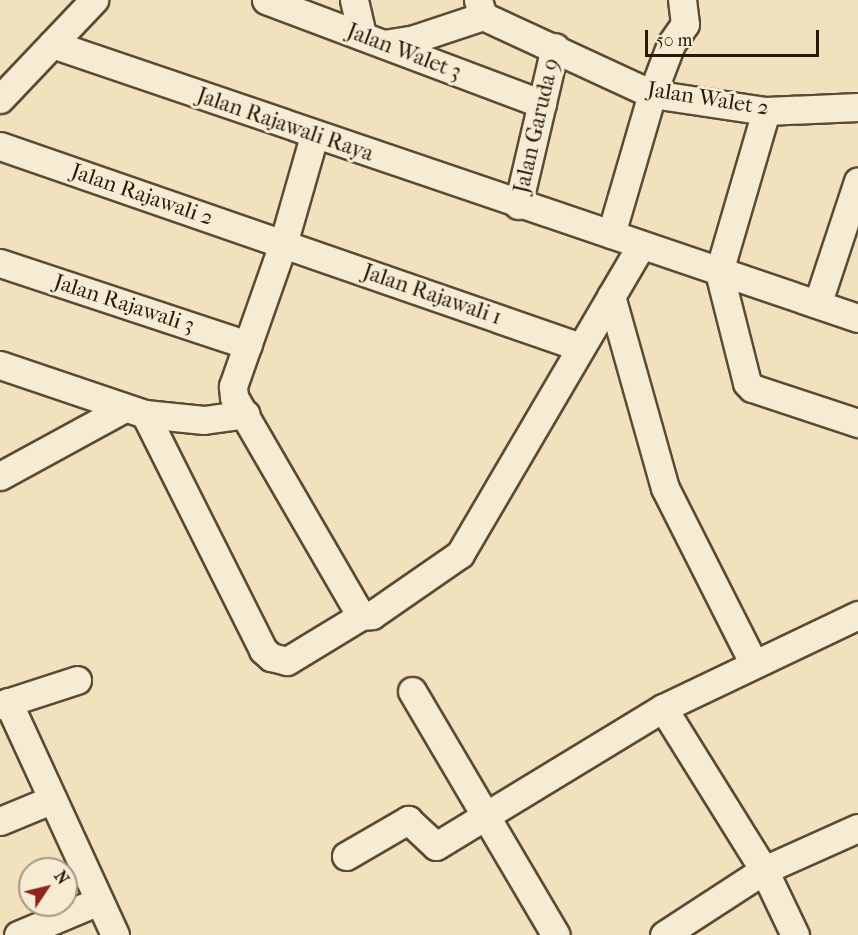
<!DOCTYPE html>
<style>
body{margin:0}
#map{position:relative;width:858px;height:935px;overflow:hidden;background:#f1e1bc;font-family:"IM FELL French Canon",serif}
div>[style]{position:absolute}
.roads{filter:drop-shadow(2px 0 #5a4b36) drop-shadow(-2px 0 #5a4b36) drop-shadow(0 2px #5a4b36) drop-shadow(0 -2px #5a4b36)}
.minor>*{height:27px;margin:-13.5px;padding:0 13.5px;transform-origin:13.5px;border-radius:13.5px;background:#f6ecd3}
span{translate:-50% -50%;white-space:nowrap;text-align:center;line-height:1.15;-webkit-text-stroke:6px #f6ecd3;paint-order:stroke}
.street-label{font-size:22px;color:#271909}
.north{position:absolute;left:18px;top:857px;width:60px;height:60px;box-sizing:border-box;background:#f6ecd3;border:2px solid #a39882;border-radius:50%;rotate:55deg;font-size:16px;font-weight:700;line-height:24px;text-align:center;color:#271909}
.north::after{content:'';display:block;margin:auto;width:21px;height:27px;background:#8f2418;clip-path:polygon(50% 0,100% 100%,50% 72%,0 100%)}
.scale{position:absolute;left:645px;top:30px;width:174px;height:27px;box-sizing:border-box;border:3px solid #271909;border-top:0;padding-left:8px;font-size:18px;line-height:21px;white-space:nowrap;color:#271909;-webkit-text-stroke:4px #f6ecd3;paint-order:stroke}
</style>
<div id="map">
<div class="roads">
<div class="minor">
<i style="left:266px;top:0;width:295px;rotate:20.6deg"></i>
<i style="left:354px;top:0;width:37px;rotate:77deg"></i>
<i style="left:478px;top:0;width:17px;rotate:73deg"></i>
<i style="left:483px;top:16px;width:186px;rotate:24.8deg"></i>
<i style="left:652px;top:94px;width:115px;rotate:8.5deg"></i>
<i style="left:766px;top:111px;width:92px;rotate:-2.5deg"></i>
<i style="left:52px;top:44px;width:851px;rotate:18.78deg"></i>
<i style="left:384px;top:44px;width:30px;rotate:-9deg"></i>
<i style="left:414px;top:39px;width:73px;rotate:-18.4deg"></i>
<i style="left:0;top:99px;width:137px;rotate:-46.5deg"></i>
<i style="left:766px;top:111px;width:168px;rotate:106.3deg"></i>
<i style="left:719px;top:272px;width:114px;rotate:75.8deg"></i>
<i style="left:747px;top:383px;width:7px;rotate:45deg"></i>
<i style="left:752px;top:388px;width:112px;rotate:18.3deg"></i>
<i style="left:314px;top:136px;width:112px;rotate:106deg"></i>
<i style="left:283px;top:244px;width:151px;rotate:109.4deg"></i>
<i style="left:233px;top:386px;width:11px;rotate:85deg"></i>
<i style="left:234px;top:397px;width:253px;rotate:59.9deg"></i>
<i style="left:361px;top:616px;width:11px;rotate:-5deg"></i>
<i style="left:372px;top:615px;width:107px;rotate:-34.7deg"></i>
<i style="left:460px;top:554px;width:357px;rotate:-59.6deg"></i>
<i style="left:0;top:146px;width:614px;rotate:19.11deg"></i>
<i style="left:518px;top:205px;width:162px;rotate:-76.8deg"></i>
<i style="left:611px;top:234px;width:146px;rotate:-73.7deg"></i>
<i style="left:652px;top:94px;width:53px;rotate:-69.2deg"></i>
<i style="left:671px;top:44px;width:24px;rotate:-55deg"></i>
<i style="left:685px;top:24px;width:24px;rotate:-97deg"></i>
<i style="left:0;top:263px;width:261px;rotate:18.3deg"></i>
<i style="left:611px;top:296px;width:199px;rotate:74.3deg"></i>
<i style="left:665px;top:488px;width:197px;rotate:63.2deg"></i>
<i style="left:818px;top:302px;width:127px;rotate:-71.7deg"></i>
<i style="left:0;top:365px;width:153px;rotate:18.7deg"></i>
<i style="left:145px;top:414px;width:59px;rotate:5.8deg"></i>
<i style="left:204px;top:420px;width:42px;rotate:-8.1deg"></i>
<i style="left:145px;top:414px;width:264px;rotate:63.4deg"></i>
<i style="left:263px;top:650px;width:11px;rotate:41deg"></i>
<i style="left:271px;top:657px;width:16px;rotate:14deg"></i>
<i style="left:287px;top:661px;width:87px;rotate:-31.3deg"></i>
<i style="left:0;top:476px;width:140px;rotate:-28.6deg"></i>
<i style="left:412px;top:691px;width:283px;rotate:59.5deg"></i>
<i style="left:8px;top:702px;width:256px;rotate:65.3deg"></i>
<i style="left:0;top:705px;width:81px;rotate:-18deg"></i>
<i style="left:663px;top:708px;width:191px;rotate:58.1deg"></i>
<i style="left:764px;top:870px;width:72px;rotate:64.5deg"></i>
<i style="left:0;top:821px;width:57px;rotate:-22.5deg"></i>
<i style="left:346px;top:856px;width:72px;rotate:-30.1deg"></i>
<i style="left:408px;top:820px;width:38px;rotate:43deg"></i>
<i style="left:436px;top:846px;width:266px;rotate:-31.3deg"></i>
<i style="left:663px;top:708px;width:216px;rotate:-25.5deg"></i>
<i style="left:18px;top:935px;width:88px;rotate:-22.8deg"></i>
<i style="left:664px;top:935px;width:119px;rotate:-33deg"></i>
<i style="left:764px;top:870px;width:103px;rotate:-24.1deg"></i>
</div>
</div>
<div class="street-label">
<span style="left:404px;top:52px;rotate:21deg">Jalan Walet 3</span>
<span style="left:708px;top:99px;rotate:9deg">Jalan Walet 2</span>
<span style="left:285px;top:125px;rotate:19deg">Jalan Rajawali Raya</span>
<span style="left:537px;top:126px;rotate:-77deg">Jalan Garuda 9</span>
<span style="left:142px;top:195px;rotate:19deg">Jalan Rajawali 2</span>
<span style="left:432px;top:295px;rotate:19deg">Jalan Rajawali 1</span>
<span style="left:124px;top:304px;rotate:18deg">Jalan Rajawali 3</span>
</div>
<div class="north">N</div>
<div class="scale">50 m</div>
</div>
